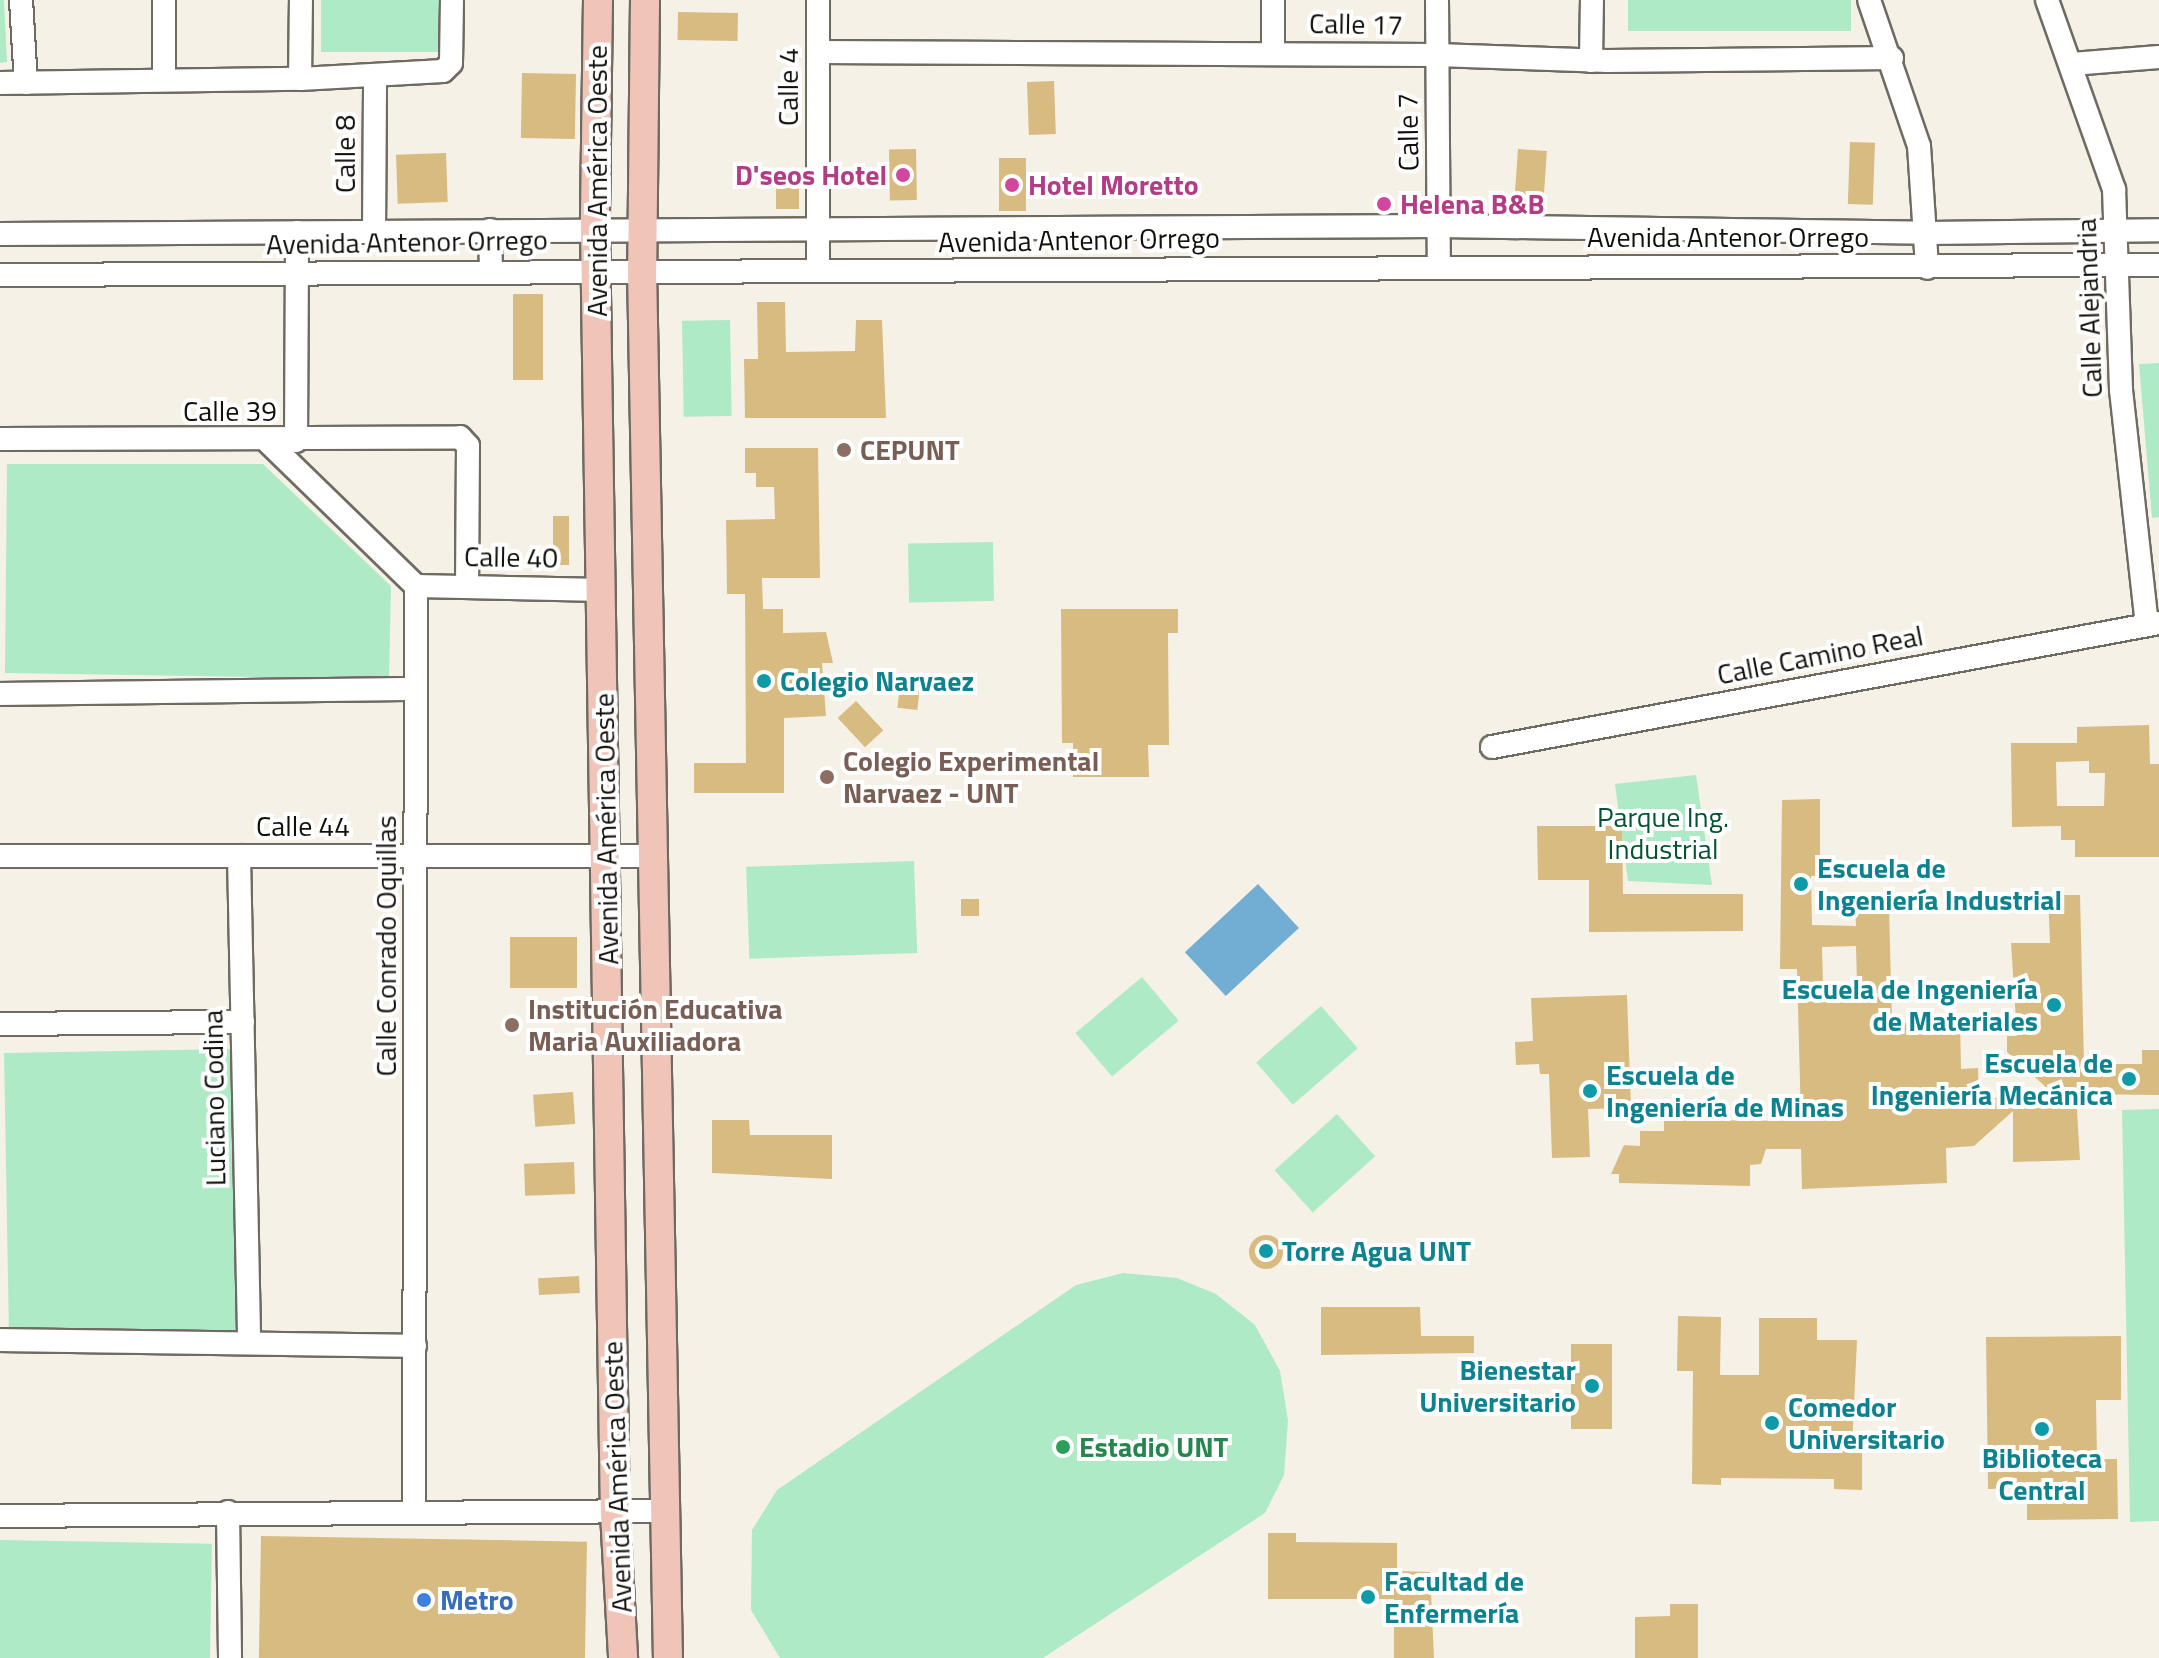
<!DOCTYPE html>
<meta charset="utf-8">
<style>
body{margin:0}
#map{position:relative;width:2159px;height:1658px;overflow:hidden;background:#f6f1e6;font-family:"Titillium Web",sans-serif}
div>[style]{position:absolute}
.green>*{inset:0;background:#afeac6;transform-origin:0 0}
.water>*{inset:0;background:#72add4;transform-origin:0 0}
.building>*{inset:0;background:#d8bb80;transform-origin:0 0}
.round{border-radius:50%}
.roads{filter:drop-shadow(2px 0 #706b62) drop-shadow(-2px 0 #706b62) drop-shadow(0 2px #706b62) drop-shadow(0 -2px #706b62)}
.minor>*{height:22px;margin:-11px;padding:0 11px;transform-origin:11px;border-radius:11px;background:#fff}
.major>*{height:28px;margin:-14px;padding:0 14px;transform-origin:14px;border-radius:14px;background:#f0c5b8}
.dots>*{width:22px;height:22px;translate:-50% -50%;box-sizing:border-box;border:4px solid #fff;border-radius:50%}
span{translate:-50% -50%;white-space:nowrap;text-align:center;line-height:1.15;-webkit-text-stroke:8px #fff;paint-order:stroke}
.street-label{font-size:28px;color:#12100c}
.hotel-label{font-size:28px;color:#b23c85;font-weight:700}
.right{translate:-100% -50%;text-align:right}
.left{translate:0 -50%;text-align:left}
.education-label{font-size:28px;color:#785e54;font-weight:700}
.culture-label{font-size:28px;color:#0d838f;font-weight:700}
.park-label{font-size:28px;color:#045432}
.leisure-label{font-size:28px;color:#27864d;font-weight:700}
.shop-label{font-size:28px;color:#366cbe;font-weight:700}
</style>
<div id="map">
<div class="green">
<i style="clip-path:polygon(0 0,4px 0,7px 62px,0 63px)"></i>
<i style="left:321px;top:0;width:118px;height:52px"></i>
<i style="left:1628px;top:0;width:223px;height:31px"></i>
<i style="left:730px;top:320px;width:96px;height:48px;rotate:89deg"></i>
<i style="clip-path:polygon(2159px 363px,2159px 517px,2152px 518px,2139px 364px)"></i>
<i style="clip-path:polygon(7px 464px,263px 464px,391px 586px,389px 679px,5px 673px)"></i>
<i style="left:993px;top:542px;width:59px;height:85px;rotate:89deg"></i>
<i style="clip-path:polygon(1696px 775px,1712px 885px,1628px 881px,1615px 784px)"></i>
<i style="left:914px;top:861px;width:92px;height:168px;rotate:88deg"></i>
<i style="left:1142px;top:977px;width:57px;height:87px;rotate:50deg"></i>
<i style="left:1321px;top:1006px;width:56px;height:86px;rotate:49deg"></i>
<i style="left:233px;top:1049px;width:290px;height:229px;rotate:89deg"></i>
<i style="clip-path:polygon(2159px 1109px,2159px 1521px,2130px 1522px,2122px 1110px)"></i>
<i style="left:1337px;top:1114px;width:57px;height:84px;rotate:48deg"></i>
<i style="clip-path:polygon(1123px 1273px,1177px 1278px,1216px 1294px,1255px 1325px,1280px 1371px,1288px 1420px,1284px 1475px,1265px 1513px,1043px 1658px,780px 1658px,751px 1610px,752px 1530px,777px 1490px,1076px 1285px)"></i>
<i style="left:0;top:1540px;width:212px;height:118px;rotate:1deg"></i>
</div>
<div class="water">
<i style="left:1258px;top:884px;width:60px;height:100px;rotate:47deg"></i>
</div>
<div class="building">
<i style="left:678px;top:12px;width:60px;height:28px;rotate:1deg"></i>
<i style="left:522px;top:73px;width:54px;height:65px;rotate:1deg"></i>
<i style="left:1054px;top:81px;width:53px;height:27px;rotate:88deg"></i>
<i style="left:1850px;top:142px;width:25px;height:62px;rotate:2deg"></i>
<i style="left:916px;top:149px;width:51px;height:27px;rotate:89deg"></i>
<i style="left:1518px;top:149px;width:29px;height:50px;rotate:4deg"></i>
<i style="left:446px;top:153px;width:49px;height:50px;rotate:88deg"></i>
<i style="left:999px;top:158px;width:27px;height:53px"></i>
<i style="left:776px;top:179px;width:23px;height:30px"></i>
<i style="left:513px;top:294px;width:30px;height:86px"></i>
<i style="clip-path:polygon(757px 302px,785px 302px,786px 352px,855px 351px,856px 320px,882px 320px,886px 418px,745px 418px,744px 359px,758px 359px)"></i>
<i style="clip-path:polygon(745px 448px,818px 448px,820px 578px,762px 578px,763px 609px,783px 609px,783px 633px,826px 632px,833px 663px,822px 663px,826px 716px,784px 718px,784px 793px,694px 793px,694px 763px,746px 763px,745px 594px,727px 594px,726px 520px,775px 519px,774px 487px,756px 487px,756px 473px,745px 473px)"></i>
<i style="left:553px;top:516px;width:16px;height:49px"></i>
<i style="clip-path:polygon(1061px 609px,1178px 609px,1178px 633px,1168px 633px,1169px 745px,1148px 745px,1149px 777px,1073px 777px,1073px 743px,1062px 743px)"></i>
<i style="left:900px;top:684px;width:20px;height:24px;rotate:6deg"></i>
<i style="left:856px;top:701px;width:40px;height:25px;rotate:47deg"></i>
<i style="clip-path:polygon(evenodd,2149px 725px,2150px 764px,2159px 764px,2159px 857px,2075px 857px,2075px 840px,2061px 840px,2061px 826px,2012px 827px,2011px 743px,2077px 743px,2077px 727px,2149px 725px,2089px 761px,2089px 773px,2105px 773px,2104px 806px,2057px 806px,2056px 762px,2089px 761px)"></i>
<i style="clip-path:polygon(evenodd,1820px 799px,1820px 876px,1811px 876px,1812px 925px,1856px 926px,1855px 908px,1889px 907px,1892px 1023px,1960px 1022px,1961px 1069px,1978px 1068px,1979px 1098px,2004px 1098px,2005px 1103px,2058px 1098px,2007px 1052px,2007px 1036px,2017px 1036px,2011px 943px,2050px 943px,2048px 895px,2080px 895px,2084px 1064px,2142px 1064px,2142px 1050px,2159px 1050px,2159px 1095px,2076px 1094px,2080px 1160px,2013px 1162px,2013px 1111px,1974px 1146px,1946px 1148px,1947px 1183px,1802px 1189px,1801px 1149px,1766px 1149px,1761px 1164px,1750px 1165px,1750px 1186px,1619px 1183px,1619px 1174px,1611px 1174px,1624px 1145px,1640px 1146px,1640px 1131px,1664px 1131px,1664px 1120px,1801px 1121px,1797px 969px,1780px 969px,1782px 800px,1820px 799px,1856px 946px,1857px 985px,1823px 985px,1822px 947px,1856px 946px)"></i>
<i style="clip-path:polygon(1537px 826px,1622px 826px,1623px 894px,1743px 894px,1743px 931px,1589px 932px,1589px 880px,1538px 880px)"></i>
<i style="left:961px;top:899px;width:18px;height:17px"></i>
<i style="left:510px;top:937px;width:67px;height:51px"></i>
<i style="clip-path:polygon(1627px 995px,1631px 1108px,1588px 1109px,1590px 1157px,1552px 1158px,1549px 1074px,1540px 1074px,1539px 1064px,1516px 1065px,1515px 1042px,1533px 1041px,1531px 998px)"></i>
<i style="left:573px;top:1092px;width:32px;height:40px;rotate:86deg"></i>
<i style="clip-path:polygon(712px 1120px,749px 1120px,750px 1135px,832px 1135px,832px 1179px,712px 1173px)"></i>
<i style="left:574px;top:1162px;width:32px;height:50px;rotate:88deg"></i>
<i class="round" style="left:1249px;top:1235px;width:34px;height:34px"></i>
<i style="left:579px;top:1276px;width:17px;height:41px;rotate:87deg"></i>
<i style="clip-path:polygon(1321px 1307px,1420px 1307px,1421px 1336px,1474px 1336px,1474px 1353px,1321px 1355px)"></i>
<i style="clip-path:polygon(1678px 1316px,1721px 1317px,1720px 1375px,1759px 1375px,1759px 1318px,1817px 1318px,1817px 1340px,1857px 1340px,1852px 1448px,1862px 1448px,1862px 1490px,1834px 1489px,1834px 1479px,1721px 1478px,1721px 1485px,1692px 1484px,1693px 1371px,1677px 1371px)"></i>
<i style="clip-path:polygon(2121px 1336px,2121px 1400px,2096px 1400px,2097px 1459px,2117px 1459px,2118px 1519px,2027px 1520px,2027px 1488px,1988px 1489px,1986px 1337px)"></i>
<i style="left:1571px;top:1344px;width:41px;height:85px"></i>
<i style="clip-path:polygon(1268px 1533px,1296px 1533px,1296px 1542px,1397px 1543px,1397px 1571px,1430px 1572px,1434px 1658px,1394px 1658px,1394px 1599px,1268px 1599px)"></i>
<i style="left:261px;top:1536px;width:326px;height:122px;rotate:1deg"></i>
<i style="clip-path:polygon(1670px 1604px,1698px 1604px,1698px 1658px,1635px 1658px,1635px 1617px,1670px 1616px)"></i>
</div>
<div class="roads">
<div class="minor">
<i style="left:21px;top:0;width:83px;rotate:86.6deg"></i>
<i style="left:164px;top:0;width:78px;rotate:90deg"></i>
<i style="left:818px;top:0;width:270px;rotate:90deg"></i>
<i style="left:1273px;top:0;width:53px;rotate:90deg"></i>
<i style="left:1437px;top:0;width:264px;rotate:89.6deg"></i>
<i style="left:1869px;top:0;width:154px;rotate:71.1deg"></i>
<i style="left:1919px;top:146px;width:122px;rotate:86.2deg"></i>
<i style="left:2047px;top:0;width:201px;rotate:70.5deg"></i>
<i style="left:2114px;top:189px;width:201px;rotate:88deg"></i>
<i style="left:2121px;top:390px;width:236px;rotate:83.7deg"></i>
<i style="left:818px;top:52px;width:619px;rotate:0.28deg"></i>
<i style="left:1437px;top:55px;width:170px;rotate:2deg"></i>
<i style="left:1607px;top:61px;width:285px;rotate:-0.6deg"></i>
<i style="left:1591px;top:61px;width:61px;rotate:-89.1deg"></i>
<i style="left:2072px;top:64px;width:87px;rotate:-4.6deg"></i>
<i style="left:300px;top:79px;width:79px;rotate:-89.3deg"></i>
<i style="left:0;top:83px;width:300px;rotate:-0.8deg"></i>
<i style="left:300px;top:79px;width:143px;rotate:-3.2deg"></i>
<i style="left:443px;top:71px;width:11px;rotate:-45deg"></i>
<i style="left:451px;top:63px;width:63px;rotate:-89.1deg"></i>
<i style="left:490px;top:230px;width:42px;rotate:88.6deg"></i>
<i style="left:374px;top:232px;width:155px;rotate:-89.6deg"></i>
<i style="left:0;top:234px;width:1439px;rotate:-0.32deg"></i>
<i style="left:1439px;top:226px;width:489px;rotate:0.8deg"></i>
<i style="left:1928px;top:233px;width:231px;rotate:-0.7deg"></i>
<i style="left:0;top:275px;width:2159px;rotate:-0.27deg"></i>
<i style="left:0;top:439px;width:460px;rotate:-0.2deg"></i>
<i style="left:460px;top:437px;width:12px;rotate:48deg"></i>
<i style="left:468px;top:446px;width:140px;rotate:90.4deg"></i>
<i style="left:296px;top:441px;width:209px;rotate:-89.7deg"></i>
<i style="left:268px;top:442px;width:206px;rotate:44.2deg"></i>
<i style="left:416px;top:586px;width:927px;rotate:90.12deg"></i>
<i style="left:416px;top:586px;width:187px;rotate:1.2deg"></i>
<i style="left:0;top:694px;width:416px;rotate:-0.7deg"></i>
<i style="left:1492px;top:747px;width:678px;rotate:-10.53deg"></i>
<i style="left:0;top:856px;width:654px"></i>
<i style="left:239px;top:856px;width:484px;rotate:88.8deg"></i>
<i style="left:0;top:1024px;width:243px;rotate:-0.5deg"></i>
<i style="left:0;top:1340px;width:415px;rotate:0.8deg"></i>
<i style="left:228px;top:1512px;width:146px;rotate:89.2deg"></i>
<i style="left:0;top:1516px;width:662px;rotate:-0.43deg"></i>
</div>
<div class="major">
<i style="left:598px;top:0;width:229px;rotate:90.8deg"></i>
<i style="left:595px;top:229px;width:1284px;rotate:89.11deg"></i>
<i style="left:615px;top:1513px;width:145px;rotate:86.8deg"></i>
<i style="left:645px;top:0;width:269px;rotate:90.6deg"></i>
<i style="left:642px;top:269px;width:1389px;rotate:88.93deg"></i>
</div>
</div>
<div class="dots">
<i style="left:903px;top:175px;background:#d1479c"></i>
<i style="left:1012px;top:185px;background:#d1479c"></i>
<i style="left:1384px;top:204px;background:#d1479c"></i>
<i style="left:844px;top:450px;background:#8d6e63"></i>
<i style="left:764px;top:681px;background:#0f9aa8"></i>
<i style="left:827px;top:777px;background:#8d6e63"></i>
<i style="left:1801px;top:884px;background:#0f9aa8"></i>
<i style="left:2054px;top:1005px;background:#0f9aa8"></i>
<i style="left:512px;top:1025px;background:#8d6e63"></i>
<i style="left:2129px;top:1079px;background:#0f9aa8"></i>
<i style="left:1590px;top:1091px;background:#0f9aa8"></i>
<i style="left:1266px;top:1251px;background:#0f9aa8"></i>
<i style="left:1592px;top:1386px;background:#0f9aa8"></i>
<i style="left:1772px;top:1423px;background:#0f9aa8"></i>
<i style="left:2042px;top:1429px;background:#0f9aa8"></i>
<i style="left:1063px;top:1447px;background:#2e9e5b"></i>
<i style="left:1368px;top:1597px;background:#0f9aa8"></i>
<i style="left:424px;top:1600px;background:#3f7fe0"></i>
</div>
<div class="street-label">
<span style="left:1356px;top:24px;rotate:1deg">Calle 17</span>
<span style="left:788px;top:87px;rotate:-90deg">Calle 4</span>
<span style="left:1408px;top:132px;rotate:-91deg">Calle 7</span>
<span style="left:345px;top:154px;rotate:-90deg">Calle 8</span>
<span style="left:597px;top:181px;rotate:-90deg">Avenida América Oeste</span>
<span style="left:1728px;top:237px">Avenida Antenor Orrego</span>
<span style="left:1079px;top:240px;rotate:-1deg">Avenida Antenor Orrego</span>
<span style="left:407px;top:242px;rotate:-1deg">Avenida Antenor Orrego</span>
<span style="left:2089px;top:308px;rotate:-92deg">Calle Alejandria</span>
<span style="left:230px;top:411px">Calle 39</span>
<span style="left:511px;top:557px;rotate:1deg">Calle 40</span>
<span style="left:1820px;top:655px;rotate:-11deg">Calle Camino Real</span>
<span style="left:303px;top:826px">Calle 44</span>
<span style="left:606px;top:829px;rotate:-91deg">Avenida América Oeste</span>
<span style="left:386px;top:946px;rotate:-90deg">Calle Conrado Oquillas</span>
<span style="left:214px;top:1098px;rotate:-91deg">Luciano Codina</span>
<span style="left:617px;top:1477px;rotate:-92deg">Avenida América Oeste</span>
</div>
<div class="hotel-label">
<span class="right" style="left:887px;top:175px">D'seos Hotel</span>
<span class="left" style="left:1028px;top:185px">Hotel Moretto</span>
<span class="left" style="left:1400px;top:204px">Helena B&amp;B</span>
</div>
<div class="education-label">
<span class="left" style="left:860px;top:450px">CEPUNT</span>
<span class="left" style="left:843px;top:777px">Colegio Experimental<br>Narvaez - UNT</span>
<span class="left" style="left:528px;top:1025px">Institución Educativa<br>Maria Auxiliadora</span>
</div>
<div class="culture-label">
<span class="left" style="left:780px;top:681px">Colegio Narvaez</span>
<span class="left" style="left:1817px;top:884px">Escuela de<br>Ingeniería Industrial</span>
<span class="right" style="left:2038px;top:1005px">Escuela de Ingeniería<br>de Materiales</span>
<span class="right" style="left:2113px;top:1079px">Escuela de<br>Ingeniería Mecánica</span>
<span class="left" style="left:1606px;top:1091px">Escuela de<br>Ingeniería de Minas</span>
<span class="left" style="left:1282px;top:1251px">Torre Agua UNT</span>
<span class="right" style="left:1576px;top:1386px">Bienestar<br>Universitario</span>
<span class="left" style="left:1788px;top:1423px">Comedor<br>Universitario</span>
<span style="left:2042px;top:1474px">Biblioteca<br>Central</span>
<span class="left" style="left:1384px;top:1597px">Facultad de<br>Enfermería</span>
</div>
<div class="park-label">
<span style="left:1663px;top:833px">Parque Ing.<br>Industrial</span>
</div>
<div class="leisure-label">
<span class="left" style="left:1079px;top:1447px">Estadio UNT</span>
</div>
<div class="shop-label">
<span class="left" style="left:440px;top:1600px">Metro</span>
</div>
</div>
